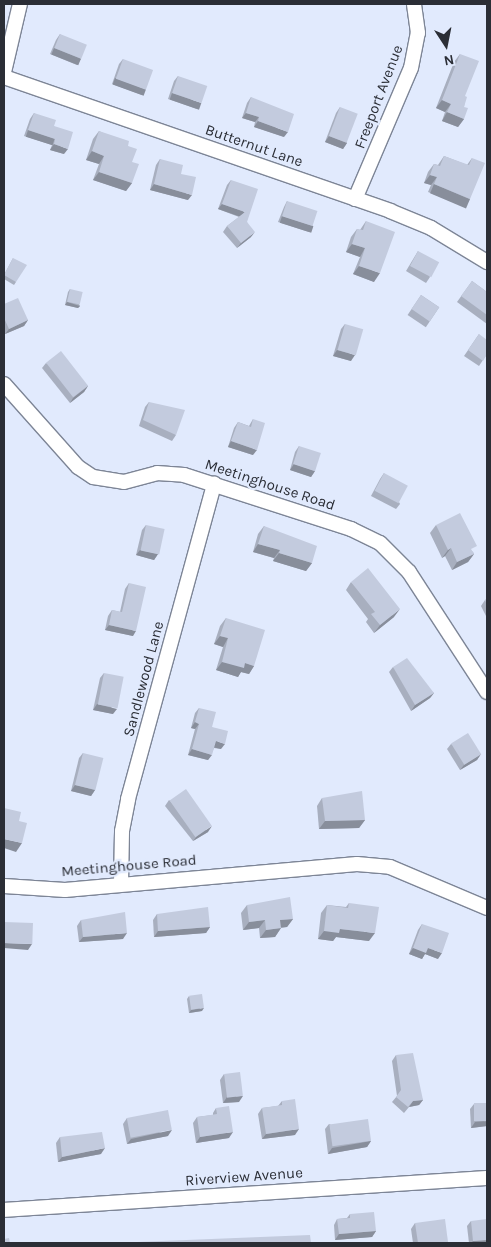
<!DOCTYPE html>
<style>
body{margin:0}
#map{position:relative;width:491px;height:1247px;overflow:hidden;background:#e1eafd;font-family:Karla,sans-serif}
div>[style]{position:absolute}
.roads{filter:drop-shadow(1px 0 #7d8596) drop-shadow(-1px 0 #7d8596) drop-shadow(0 1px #7d8596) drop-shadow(0 -1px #7d8596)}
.street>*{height:14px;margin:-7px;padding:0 7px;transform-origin:7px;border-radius:7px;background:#fff}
.wall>*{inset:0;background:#a8afbf;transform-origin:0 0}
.shaded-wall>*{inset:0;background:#888e9b;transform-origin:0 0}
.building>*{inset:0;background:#c3cbde;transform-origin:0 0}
span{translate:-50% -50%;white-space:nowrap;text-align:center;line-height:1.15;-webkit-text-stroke:4.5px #e1eafd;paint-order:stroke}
.street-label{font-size:15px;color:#2b2e36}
.frame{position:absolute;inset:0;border:5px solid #2b2e36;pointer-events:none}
.north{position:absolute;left:421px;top:20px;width:50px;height:50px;-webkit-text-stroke:4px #e1eafd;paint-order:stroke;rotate:169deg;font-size:14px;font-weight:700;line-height:20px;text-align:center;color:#2b2e36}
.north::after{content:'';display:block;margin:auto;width:18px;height:22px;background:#2b2e36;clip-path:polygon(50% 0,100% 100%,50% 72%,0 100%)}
</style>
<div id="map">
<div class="roads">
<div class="street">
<i style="left:4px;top:72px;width:70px;rotate:-76.8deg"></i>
<i style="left:4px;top:77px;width:409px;rotate:19.1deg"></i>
<i style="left:390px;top:211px;width:44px;rotate:22.5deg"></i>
<i style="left:431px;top:228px;width:66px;rotate:31.3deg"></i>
<i style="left:355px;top:199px;width:142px;rotate:-66.9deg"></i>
<i style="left:411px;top:68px;width:36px;rotate:-79deg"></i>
<i style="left:418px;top:33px;width:29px;rotate:-98deg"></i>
<i style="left:4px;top:384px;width:111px;rotate:48.3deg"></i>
<i style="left:78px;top:467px;width:18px;rotate:34deg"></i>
<i style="left:93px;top:477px;width:31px;rotate:9deg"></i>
<i style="left:124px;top:482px;width:34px;rotate:-15deg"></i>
<i style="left:157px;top:473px;width:27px;rotate:4deg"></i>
<i style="left:184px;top:475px;width:176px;rotate:17.9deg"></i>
<i style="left:351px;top:529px;width:32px;rotate:26deg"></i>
<i style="left:380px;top:543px;width:41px;rotate:45deg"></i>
<i style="left:409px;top:572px;width:143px;rotate:57deg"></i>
<i style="left:121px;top:884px;width:53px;rotate:-88.9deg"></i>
<i style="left:122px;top:831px;width:33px;rotate:-79deg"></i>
<i style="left:128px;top:799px;width:327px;rotate:-74.7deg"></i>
<i style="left:4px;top:886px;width:61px;rotate:3.8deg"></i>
<i style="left:65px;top:890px;width:293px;rotate:-5.1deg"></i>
<i style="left:357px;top:864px;width:33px;rotate:5deg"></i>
<i style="left:390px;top:867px;width:105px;rotate:22.9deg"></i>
<i style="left:4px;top:1210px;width:484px;rotate:-3.8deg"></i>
</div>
</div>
<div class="wall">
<i style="clip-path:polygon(60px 34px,81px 59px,77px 65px,50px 54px,56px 40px)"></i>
<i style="clip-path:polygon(460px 54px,465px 96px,464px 107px,464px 119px,458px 127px,442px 121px,445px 112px,436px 108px,454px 62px)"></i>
<i style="clip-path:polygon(123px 59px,142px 95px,112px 84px,119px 64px)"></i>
<i style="clip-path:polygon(178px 76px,197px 109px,168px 99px,174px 81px)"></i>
<i style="clip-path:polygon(251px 97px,284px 137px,254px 127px,255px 122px,242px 118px,247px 103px)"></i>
<i style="clip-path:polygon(340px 107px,347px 143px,343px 149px,325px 142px,336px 113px)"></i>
<i style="clip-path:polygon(34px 113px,54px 126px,64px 154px,50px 150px,52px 145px,24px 136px,30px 119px)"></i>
<i style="clip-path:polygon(99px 131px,128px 146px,132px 162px,132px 183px,126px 191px,93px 180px,99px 164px,86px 160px,93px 139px)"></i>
<i style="clip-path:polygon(444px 156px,467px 165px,472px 158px,470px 199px,465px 207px,428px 192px,431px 185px,424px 183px,428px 172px,434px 164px,438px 165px)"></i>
<i style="clip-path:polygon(160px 159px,181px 174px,188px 200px,150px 190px,156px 165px)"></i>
<i style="clip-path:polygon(231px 180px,247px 222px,251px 237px,237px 248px,223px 232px,227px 226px,239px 217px,218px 209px,227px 185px)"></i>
<i style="clip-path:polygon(287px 201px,313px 226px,309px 232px,278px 222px,284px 207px)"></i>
<i style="clip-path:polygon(366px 221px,374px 282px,353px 274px,360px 257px,346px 252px,351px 237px,357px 229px,360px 230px)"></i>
<i style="clip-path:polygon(418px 251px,430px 277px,426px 283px,406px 271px)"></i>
<i style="clip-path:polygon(13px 258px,16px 282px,14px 285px,4px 279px,4px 275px)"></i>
<i style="clip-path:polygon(472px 281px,487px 292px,487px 324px,457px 302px)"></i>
<i style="clip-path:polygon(70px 289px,80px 306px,78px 308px,65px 305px,68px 292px)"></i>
<i style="left:421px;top:295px;width:22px;height:24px;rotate:34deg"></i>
<i style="clip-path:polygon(4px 304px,28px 320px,24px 326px,5px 334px,4px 332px)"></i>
<i style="clip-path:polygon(345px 324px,351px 361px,333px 356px,341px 329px)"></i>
<i style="clip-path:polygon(479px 334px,487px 354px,479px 366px,464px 356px)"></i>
<i style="clip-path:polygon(46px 363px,88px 386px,84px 392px,70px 403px,42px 368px)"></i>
<i style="clip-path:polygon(149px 402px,176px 435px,172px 441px,139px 426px,145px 407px)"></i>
<i style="clip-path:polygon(253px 419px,253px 455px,228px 447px,234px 428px,238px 422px,249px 426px)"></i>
<i style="clip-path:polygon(299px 446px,315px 471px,311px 477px,290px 470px,295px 452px)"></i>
<i style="clip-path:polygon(384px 473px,400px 504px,396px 509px,371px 496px,380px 479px)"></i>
<i style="clip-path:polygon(146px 525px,158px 554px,154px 560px,136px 555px,142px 530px)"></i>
<i style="clip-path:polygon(436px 525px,473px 552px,474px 554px,468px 562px,452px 570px,445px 556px,442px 558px,430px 533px)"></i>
<i style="clip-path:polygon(264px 526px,312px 563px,306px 571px,273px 561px,274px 558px,253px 552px,258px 534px)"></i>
<i style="clip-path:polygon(351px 582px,394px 617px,374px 633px,366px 622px,368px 619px,346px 590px)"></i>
<i style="clip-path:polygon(129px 583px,133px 636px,105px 630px,108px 616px,112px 610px,120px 612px,125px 589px)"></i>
<i style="clip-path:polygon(487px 599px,487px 618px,481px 606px,485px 600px)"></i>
<i style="clip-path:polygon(226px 618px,254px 666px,249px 674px,241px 672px,238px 677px,216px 670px,223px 647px,214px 644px,220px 626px)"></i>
<i style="clip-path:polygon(393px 667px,434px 693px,430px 698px,411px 711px,389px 672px)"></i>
<i style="clip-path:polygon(104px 673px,113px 714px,93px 710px,100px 678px)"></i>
<i style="clip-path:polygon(199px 708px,212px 727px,221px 749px,214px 748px,208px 760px,188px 755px,195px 729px,191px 728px,195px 713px)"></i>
<i style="clip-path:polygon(451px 744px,481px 754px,477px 760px,460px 770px,447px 749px)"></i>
<i style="clip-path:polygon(83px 753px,95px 790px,91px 796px,71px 791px,79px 758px)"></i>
<i style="clip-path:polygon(322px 798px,365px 820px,359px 828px,319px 829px,317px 806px)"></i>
<i style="clip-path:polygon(169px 800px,208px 832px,193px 841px,165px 806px)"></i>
<i style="clip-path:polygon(349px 903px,369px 941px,336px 937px,333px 941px,318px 939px,321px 913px,327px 905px,346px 907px)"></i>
<i style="clip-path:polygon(247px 905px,293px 919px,287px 927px,281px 928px,275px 937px,260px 938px,259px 928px,243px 930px,241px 913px)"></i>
<i style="clip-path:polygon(157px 914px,210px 927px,206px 933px,154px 937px,153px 920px)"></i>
<i style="clip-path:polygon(81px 920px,123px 939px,79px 942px,77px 926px)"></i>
<i style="clip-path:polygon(422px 924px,438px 959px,425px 954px,422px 959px,409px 954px,418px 930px)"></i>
<i style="clip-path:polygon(189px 996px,202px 1011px,189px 1013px,187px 999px)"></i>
<i style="clip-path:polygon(396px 1055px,423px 1100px,419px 1105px,409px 1107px,404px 1113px,392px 1102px,397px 1096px,392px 1061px)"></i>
<i style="clip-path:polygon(224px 1074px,239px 1102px,223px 1103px,220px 1080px)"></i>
<i style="clip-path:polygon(282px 1101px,295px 1135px,262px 1139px,258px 1114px,262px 1108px,278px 1106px)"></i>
<i style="clip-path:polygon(474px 1104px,487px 1126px,471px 1128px,470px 1109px)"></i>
<i style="clip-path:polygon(216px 1108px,229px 1138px,196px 1143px,193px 1123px,197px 1117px,213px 1115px,213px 1113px)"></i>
<i style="clip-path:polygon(127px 1118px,168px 1136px,127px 1144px,123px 1124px)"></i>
<i style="clip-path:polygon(329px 1124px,371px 1141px,367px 1147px,328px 1154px,325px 1129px)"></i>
<i style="clip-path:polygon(60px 1137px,101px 1154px,58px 1162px,56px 1143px)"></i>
<i style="clip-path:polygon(350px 1214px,376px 1231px,372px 1237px,335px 1240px,334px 1225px,337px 1219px,347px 1218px)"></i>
<i style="clip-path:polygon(471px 1221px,487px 1243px,469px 1243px,467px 1226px)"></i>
<i style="clip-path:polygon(415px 1223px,447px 1243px,413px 1243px,411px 1229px)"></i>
</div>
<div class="shaded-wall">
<i style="left:54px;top:48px;width:29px;height:7px;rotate:22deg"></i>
<i style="left:115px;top:78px;width:33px;height:7px;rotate:20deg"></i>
<i style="left:172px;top:93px;width:31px;height:7px;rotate:19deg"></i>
<i style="clip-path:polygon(442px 100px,451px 104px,445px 112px,436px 108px)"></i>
<i style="clip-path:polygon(447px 112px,464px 119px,458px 127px,442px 121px)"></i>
<i style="clip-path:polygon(246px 113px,259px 117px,255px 122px,242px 118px)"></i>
<i style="clip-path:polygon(258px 121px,288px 132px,284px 137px,254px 127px)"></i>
<i style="left:28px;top:130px;width:28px;height:7px;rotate:18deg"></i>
<i style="clip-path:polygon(329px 136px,347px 143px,343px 149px,325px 142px)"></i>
<i style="clip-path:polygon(54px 144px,68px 149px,64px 154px,50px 150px)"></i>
<i style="clip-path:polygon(92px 151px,104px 156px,99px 164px,86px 160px)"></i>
<i style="clip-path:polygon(99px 172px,132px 183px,126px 191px,93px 180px)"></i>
<i style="clip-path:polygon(430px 175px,437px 177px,431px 185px,424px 183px)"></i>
<i style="clip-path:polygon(154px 184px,192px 195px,188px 200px,150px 190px)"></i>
<i style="left:434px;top:184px;width:39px;height:10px;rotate:23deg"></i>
<i style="clip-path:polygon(222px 204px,245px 212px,241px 217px,218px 209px)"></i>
<i style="left:282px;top:216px;width:33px;height:7px;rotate:18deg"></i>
<i style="clip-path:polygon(255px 232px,251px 237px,237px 248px,241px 243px)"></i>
<i style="clip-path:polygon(352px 244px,365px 248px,360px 257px,346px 252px)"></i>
<i style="clip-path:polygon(359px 266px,380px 273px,374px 282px,353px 274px)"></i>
<i style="clip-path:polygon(67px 302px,80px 306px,78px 308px,65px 305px)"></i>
<i style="clip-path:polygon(28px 320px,24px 326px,5px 334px,9px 329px)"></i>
<i style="clip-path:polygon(337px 350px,355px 355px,351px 361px,333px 356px)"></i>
<i style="clip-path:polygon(88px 386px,84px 392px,70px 403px,73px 398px)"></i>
<i style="clip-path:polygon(231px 441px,257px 450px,253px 455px,228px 447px)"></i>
<i style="clip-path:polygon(294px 464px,315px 471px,311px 477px,290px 470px)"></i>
<i style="clip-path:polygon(258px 544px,280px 550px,274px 558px,253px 552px)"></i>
<i style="clip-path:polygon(451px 548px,445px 556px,442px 558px,448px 550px)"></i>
<i style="clip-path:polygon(140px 550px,158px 554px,154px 560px,136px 555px)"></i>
<i style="clip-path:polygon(279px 553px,312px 563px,306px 571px,273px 561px)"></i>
<i style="clip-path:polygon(474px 554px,468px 562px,452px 570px,457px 562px)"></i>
<i style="clip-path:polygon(400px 609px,394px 617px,374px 633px,380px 625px)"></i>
<i style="clip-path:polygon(109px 625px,136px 631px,133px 636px,105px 630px)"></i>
<i style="clip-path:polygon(220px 636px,228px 638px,223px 647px,214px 644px)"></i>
<i style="clip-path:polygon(222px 662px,245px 663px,254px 666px,249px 674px,241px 672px,238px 677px,216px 670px)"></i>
<i style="clip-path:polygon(434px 693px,430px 698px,411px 711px,415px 705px)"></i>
<i style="clip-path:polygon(97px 704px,117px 709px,113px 714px,93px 710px)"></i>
<i style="clip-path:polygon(195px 722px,199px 724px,195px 729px,191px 728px)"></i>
<i style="clip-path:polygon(216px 741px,225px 744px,221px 749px,212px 747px)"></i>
<i style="clip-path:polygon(192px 749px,212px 755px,208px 760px,188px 755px)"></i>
<i style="clip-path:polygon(481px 754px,477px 760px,460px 770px,464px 765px)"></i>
<i style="clip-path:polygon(75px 785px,95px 790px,91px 796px,71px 791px)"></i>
<i style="clip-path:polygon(365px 820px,359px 828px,319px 829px,325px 821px)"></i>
<i style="clip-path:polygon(212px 826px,208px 832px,193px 841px,197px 836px)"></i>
<i style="clip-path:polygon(4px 839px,22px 843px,16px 852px,4px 848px)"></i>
<i style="clip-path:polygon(293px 919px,287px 927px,274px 928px,280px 920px)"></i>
<i style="clip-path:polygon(265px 920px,259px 928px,243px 930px,249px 922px)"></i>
<i style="clip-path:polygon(210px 927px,206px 933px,154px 937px,158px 931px)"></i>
<i style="clip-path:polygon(281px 928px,275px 937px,260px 938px,266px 930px)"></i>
<i style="clip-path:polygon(340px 929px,375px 933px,369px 941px,336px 937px,333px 941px,318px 939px,324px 931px)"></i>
<i style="clip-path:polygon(127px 933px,123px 939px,79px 942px,83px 937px)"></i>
<i style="clip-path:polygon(4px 943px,32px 944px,28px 950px,4px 948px)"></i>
<i style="clip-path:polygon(413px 948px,428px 948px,442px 953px,438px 959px,425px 954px,422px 959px,409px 954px)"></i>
<i style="clip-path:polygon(204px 1008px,202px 1011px,189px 1013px,191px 1010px)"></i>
<i style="clip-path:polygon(243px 1096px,239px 1102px,223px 1103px,227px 1097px)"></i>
<i style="clip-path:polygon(423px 1100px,419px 1105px,409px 1107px,413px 1101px)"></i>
<i style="clip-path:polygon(487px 1121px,487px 1126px,471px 1128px,475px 1122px)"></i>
<i style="clip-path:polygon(299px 1129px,295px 1135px,262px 1139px,266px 1134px)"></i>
<i style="clip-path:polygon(172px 1130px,168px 1136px,127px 1144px,131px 1139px)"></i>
<i style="clip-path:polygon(233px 1132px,229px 1138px,196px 1143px,200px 1137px)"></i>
<i style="clip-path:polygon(371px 1141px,367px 1147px,328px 1154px,332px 1148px)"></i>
<i style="clip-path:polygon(105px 1148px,101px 1154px,58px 1162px,62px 1157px)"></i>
<i style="clip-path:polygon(376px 1231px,372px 1237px,335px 1240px,339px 1234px)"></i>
<i style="clip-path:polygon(487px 1240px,487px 1243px,471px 1243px,473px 1241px)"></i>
</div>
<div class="building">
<i style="left:60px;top:34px;width:29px;height:15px;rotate:22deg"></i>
<i style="clip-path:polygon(460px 54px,479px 61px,465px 96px,467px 97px,464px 107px,468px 108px,464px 119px,447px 112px,451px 104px,442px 100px)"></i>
<i style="left:123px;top:59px;width:32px;height:21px;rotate:20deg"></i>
<i style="left:178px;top:76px;width:31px;height:18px;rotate:19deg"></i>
<i style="clip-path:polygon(251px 97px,294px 114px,288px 132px,258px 121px,259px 117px,246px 113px)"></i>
<i style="left:340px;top:107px;width:19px;height:31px;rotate:21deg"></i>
<i style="clip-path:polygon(34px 113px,56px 120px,54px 126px,73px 132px,68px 149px,54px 144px,55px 139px,28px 130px)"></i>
<i style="clip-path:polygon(99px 131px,129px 141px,128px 146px,137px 149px,132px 162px,139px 164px,132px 183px,99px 172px,104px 156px,92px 151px)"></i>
<i style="clip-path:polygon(444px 156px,469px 165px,472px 158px,485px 163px,470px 199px,434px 184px,437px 177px,430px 175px,434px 164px,440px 166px)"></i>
<i style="clip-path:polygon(160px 159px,183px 165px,181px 174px,196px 177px,192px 195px,154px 184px)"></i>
<i style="clip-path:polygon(231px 180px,258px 189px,247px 222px,255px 232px,241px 243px,227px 226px,245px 212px,222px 204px)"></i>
<i style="left:287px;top:201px;width:32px;height:16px;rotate:18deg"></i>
<i style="clip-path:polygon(366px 221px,395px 232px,380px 273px,359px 266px,365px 248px,352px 244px,357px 229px,363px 230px)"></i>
<i style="left:418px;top:251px;width:24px;height:17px;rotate:28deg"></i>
<i style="clip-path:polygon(13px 258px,27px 265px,16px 282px,4px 275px)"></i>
<i style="clip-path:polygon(472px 281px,487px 292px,487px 315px,461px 296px)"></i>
<i style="left:70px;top:289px;width:13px;height:13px;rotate:13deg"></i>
<i style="left:421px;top:295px;width:22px;height:17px;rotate:34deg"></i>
<i style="clip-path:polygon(18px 298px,28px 320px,9px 329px,4px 318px,4px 304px)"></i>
<i style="left:345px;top:324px;width:19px;height:27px;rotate:16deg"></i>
<i style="clip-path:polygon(479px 334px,487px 340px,487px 354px,483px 361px,468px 350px)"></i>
<i style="left:61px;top:351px;width:44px;height:19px;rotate:52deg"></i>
<i style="clip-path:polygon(149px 402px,185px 410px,176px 435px,143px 420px)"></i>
<i style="clip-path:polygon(253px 419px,265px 423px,257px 450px,231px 441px,238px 422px,251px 427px)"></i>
<i style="left:299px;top:446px;width:23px;height:19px;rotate:18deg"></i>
<i style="left:384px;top:473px;width:27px;height:20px;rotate:28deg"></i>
<i style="clip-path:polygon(460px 513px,477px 546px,471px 549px,474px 554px,457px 562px,451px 548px,448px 550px,436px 525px)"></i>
<i style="left:146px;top:525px;width:19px;height:26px;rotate:12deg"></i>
<i style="clip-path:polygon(264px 526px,317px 546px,312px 563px,279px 553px,280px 550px,258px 544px)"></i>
<i style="clip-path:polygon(368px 568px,400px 609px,380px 625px,371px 614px,375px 612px,351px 582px)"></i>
<i style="clip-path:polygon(129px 583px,146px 587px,136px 631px,109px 625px,112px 610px,122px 612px)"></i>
<i style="clip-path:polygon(487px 599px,487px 605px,485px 600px)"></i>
<i style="clip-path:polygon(226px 618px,265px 630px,254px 666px,245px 663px,244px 668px,222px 662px,228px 638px,220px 636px)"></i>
<i style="clip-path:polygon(407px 658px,434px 693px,415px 705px,393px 667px)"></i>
<i style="left:104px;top:673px;width:20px;height:32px;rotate:11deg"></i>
<i style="clip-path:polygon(199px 708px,216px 712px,212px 727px,228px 731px,225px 744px,216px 741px,212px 755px,192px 749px,199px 724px,195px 722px)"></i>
<i style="left:468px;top:733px;width:25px;height:20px;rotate:58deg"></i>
<i style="left:83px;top:753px;width:21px;height:33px;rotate:14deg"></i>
<i style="left:186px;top:789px;width:45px;height:20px;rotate:55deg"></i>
<i style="clip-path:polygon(362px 791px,365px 820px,325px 821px,322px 798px)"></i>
<i style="clip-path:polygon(4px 808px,21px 812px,19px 821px,27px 823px,22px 843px,4px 839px)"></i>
<i style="clip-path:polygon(290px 897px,293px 919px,280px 920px,281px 928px,266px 930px,265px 920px,249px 922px,247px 905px)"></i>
<i style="clip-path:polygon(349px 903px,379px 907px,375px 933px,340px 929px,339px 933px,324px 931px,327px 905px,348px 908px)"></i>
<i style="clip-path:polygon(208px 907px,210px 927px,158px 931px,157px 914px)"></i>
<i style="clip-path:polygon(125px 912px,127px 933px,83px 937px,81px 920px)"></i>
<i style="left:4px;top:922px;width:29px;height:21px;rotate:2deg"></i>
<i style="clip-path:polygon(422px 924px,449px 933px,442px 953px,428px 948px,426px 953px,413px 948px)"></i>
<i style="left:202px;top:994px;width:14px;height:13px;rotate:82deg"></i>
<i style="clip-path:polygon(413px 1053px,423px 1100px,413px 1101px,408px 1107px,396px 1097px,401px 1090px,396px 1055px)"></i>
<i style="left:240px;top:1072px;width:24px;height:16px;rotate:83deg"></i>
<i style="clip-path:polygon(295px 1099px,299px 1129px,266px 1134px,262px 1108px,282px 1105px,282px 1101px)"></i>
<i style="left:487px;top:1103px;width:18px;height:13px;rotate:90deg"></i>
<i style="clip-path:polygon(229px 1106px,233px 1132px,200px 1137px,197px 1117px,217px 1114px,216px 1108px)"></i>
<i style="left:168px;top:1110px;width:20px;height:42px;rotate:79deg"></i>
<i style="left:368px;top:1119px;width:22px;height:39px;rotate:82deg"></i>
<i style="clip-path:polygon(102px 1132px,105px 1148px,62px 1157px,60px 1137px)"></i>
<i style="clip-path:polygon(374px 1212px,376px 1231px,339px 1234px,337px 1219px,350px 1218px,350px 1214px)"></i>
<i style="clip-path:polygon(445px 1219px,448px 1242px,441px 1243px,418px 1243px,415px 1223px)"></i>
<i style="clip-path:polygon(487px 1219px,487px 1240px,473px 1241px,471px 1221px)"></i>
<i style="clip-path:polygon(310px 1235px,311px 1243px,137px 1243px,137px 1242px)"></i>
<i style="clip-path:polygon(9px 1238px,10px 1243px,4px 1243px,4px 1239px)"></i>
<i style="clip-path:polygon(87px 1242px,87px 1243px,63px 1243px)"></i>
</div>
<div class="street-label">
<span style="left:379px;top:97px;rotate:-69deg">Freeport Avenue</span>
<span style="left:254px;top:146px;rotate:19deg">Butternut Lane</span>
<span style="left:270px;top:485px;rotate:18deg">Meetinghouse Road</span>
<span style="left:144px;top:679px;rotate:-75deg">Sandlewood Lane</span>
<span style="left:129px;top:866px;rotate:-5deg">Meetinghouse Road</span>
<span style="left:244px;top:1177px;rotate:-4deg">Riverview Avenue</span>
</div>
<div class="frame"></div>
<div class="north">N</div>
</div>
